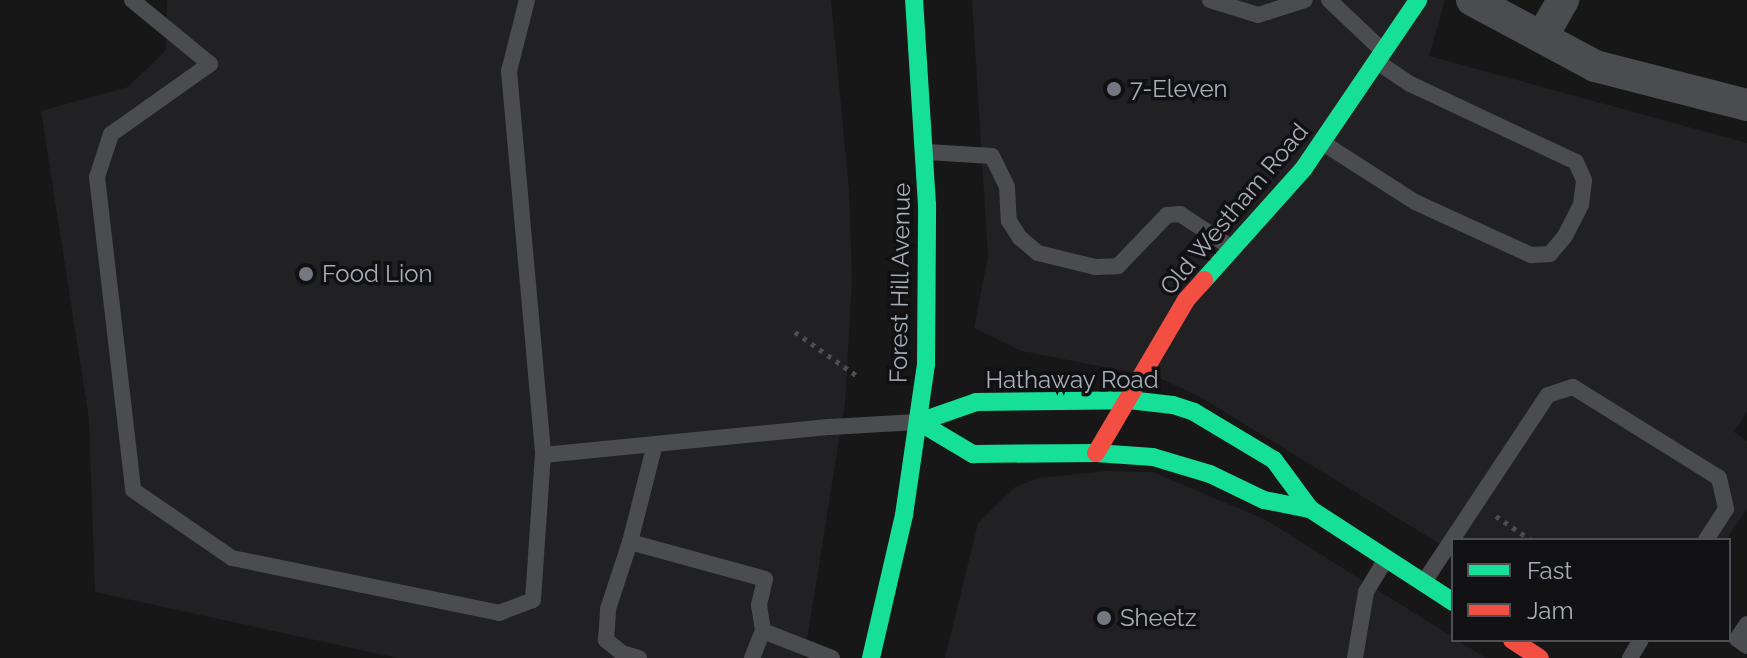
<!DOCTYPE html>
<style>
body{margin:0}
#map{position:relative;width:1747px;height:658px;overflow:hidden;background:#171717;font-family:Raleway,sans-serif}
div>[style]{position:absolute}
.built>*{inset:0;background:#212123}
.path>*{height:5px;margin-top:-2.5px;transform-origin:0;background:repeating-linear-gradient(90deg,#4d4e52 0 4px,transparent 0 10px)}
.lane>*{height:16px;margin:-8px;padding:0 8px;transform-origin:8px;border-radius:8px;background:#4b4c50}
.street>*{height:32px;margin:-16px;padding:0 16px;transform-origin:16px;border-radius:16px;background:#4b4c50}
.fast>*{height:18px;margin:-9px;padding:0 9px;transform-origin:9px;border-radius:9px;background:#16e098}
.jam>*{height:18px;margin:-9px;padding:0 9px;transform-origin:9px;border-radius:9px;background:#f24e42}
.dots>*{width:22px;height:22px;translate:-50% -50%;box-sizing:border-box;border:4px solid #111113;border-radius:50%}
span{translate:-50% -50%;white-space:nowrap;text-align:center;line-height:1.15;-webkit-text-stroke:7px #111113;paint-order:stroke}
.poi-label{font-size:24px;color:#a8adb8}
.left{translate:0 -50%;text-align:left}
.street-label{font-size:24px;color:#a8adb8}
.legend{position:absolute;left:1451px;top:538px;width:280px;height:104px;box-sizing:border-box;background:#111113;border:2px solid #4d4f55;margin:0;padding:10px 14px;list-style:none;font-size:24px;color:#a8adb8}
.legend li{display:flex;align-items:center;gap:16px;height:40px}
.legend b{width:40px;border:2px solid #4d4f55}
</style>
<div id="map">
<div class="built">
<i style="clip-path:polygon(167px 0,831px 0,849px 190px,852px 281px,845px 403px,804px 658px,398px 658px,95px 592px,89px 419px,41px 111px,128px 87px,166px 50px)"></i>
<i style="clip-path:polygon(972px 0,1445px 0,1429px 56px,1747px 143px,1747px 412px,1734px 432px,1747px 441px,1747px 509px,1726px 540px,1453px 540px,1453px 552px,1202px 398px,1160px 378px,1022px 351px,974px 328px,988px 256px)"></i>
<i style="clip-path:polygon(1105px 471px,1153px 472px,1266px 520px,1486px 658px,945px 658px,978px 523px,1015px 487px,1039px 478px)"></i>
</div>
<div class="path">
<i style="left:795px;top:332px;width:75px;rotate:35.2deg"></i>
<i style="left:1496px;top:516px;width:42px;rotate:34.4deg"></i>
</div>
<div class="lane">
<i style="left:132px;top:0;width:101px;rotate:39.4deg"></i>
<i style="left:210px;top:64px;width:121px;rotate:144.7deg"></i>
<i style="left:111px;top:134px;width:45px;rotate:108deg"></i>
<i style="left:97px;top:177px;width:315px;rotate:83.4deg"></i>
<i style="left:133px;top:490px;width:120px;rotate:34.5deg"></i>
<i style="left:232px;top:558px;width:273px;rotate:11.6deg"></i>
<i style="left:499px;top:613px;width:36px;rotate:-21deg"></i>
<i style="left:533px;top:600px;width:145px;rotate:-86.1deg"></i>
<i style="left:527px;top:0;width:73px;rotate:104.2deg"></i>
<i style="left:509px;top:71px;width:386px;rotate:84.9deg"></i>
<i style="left:543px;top:455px;width:289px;rotate:-5.6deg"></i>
<i style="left:831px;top:427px;width:86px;rotate:-3.3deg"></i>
<i style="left:1210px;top:0;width:50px;rotate:17.4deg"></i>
<i style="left:1258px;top:15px;width:49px;rotate:-17.7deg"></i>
<i style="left:1329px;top:0;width:74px;rotate:43.4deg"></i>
<i style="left:1323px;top:143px;width:109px;rotate:32.7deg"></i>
<i style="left:1415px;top:202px;width:128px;rotate:24.6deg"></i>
<i style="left:1531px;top:255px;width:19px;rotate:-3deg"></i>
<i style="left:1550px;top:254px;width:23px;rotate:-50deg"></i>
<i style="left:1565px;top:236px;width:35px;rotate:-63deg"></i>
<i style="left:1581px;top:205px;width:25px;rotate:-83deg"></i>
<i style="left:1584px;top:180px;width:20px;rotate:-114deg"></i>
<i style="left:1576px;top:162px;width:183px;rotate:-154.8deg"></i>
<i style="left:1410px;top:84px;width:40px;rotate:-146deg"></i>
<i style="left:927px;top:152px;width:65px;rotate:3.5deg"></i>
<i style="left:992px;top:156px;width:34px;rotate:64deg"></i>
<i style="left:1007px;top:187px;width:34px;rotate:87deg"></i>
<i style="left:1009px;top:221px;width:20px;rotate:57deg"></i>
<i style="left:1020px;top:238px;width:23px;rotate:40deg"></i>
<i style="left:1038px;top:253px;width:59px;rotate:13.8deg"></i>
<i style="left:1095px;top:267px;width:23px;rotate:-2deg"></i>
<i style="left:1118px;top:266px;width:71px;rotate:-46.1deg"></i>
<i style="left:1167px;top:215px;width:13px;rotate:-4deg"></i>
<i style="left:1180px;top:214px;width:62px;rotate:33.2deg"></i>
<i style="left:630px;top:542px;width:101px;rotate:-75.7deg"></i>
<i style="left:1424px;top:582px;width:224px;rotate:-56.5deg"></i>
<i style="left:1548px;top:395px;width:26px;rotate:-18deg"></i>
<i style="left:1573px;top:387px;width:172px;rotate:31.9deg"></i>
<i style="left:1719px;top:478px;width:32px;rotate:77deg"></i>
<i style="left:1726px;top:509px;width:37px;rotate:123deg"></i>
<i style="left:1747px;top:624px;width:18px;rotate:124deg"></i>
<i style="left:1737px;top:639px;width:12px;rotate:35deg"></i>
<i style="left:639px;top:658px;width:18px;rotate:-164deg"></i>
<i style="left:622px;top:653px;width:21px;rotate:-141deg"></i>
<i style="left:606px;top:640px;width:31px;rotate:-86deg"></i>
<i style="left:608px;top:609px;width:71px;rotate:-71.8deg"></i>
<i style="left:630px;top:542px;width:140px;rotate:15.3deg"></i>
<i style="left:765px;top:579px;width:27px;rotate:103deg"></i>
<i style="left:759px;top:605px;width:26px;rotate:81deg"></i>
<i style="left:763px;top:631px;width:74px;rotate:21.4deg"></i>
<i style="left:752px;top:658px;width:29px;rotate:-68deg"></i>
<i style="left:1355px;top:658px;width:67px;rotate:-80.5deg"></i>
<i style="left:1366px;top:592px;width:37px;rotate:-59deg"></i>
<i style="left:1630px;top:658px;width:21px;rotate:-59deg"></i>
</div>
<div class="street">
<i style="left:1472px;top:0;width:140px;rotate:28.2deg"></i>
<i style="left:1595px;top:66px;width:157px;rotate:14.4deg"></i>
<i style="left:1542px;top:37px;width:43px;rotate:-60.4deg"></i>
</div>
<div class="fast">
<i style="left:1204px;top:280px;width:150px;rotate:-48.2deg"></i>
<i style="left:1304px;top:168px;width:203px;rotate:-55.8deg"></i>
<i style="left:919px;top:422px;width:60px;rotate:-19.3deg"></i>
<i style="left:976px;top:402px;width:153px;rotate:-0.7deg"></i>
<i style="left:1129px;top:400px;width:44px;rotate:6.5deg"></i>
<i style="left:1173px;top:405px;width:22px;rotate:18deg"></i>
<i style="left:1194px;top:412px;width:93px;rotate:31deg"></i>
<i style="left:1274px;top:460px;width:61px;rotate:53.7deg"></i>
<i style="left:1310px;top:509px;width:171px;rotate:33deg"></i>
<i style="left:919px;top:422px;width:63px;rotate:30.7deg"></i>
<i style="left:973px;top:454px;width:123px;rotate:-0.5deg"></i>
<i style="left:1096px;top:453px;width:57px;rotate:4deg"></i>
<i style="left:1153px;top:457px;width:59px;rotate:16.6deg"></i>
<i style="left:1210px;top:474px;width:60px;rotate:25.7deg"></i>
<i style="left:1264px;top:500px;width:47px;rotate:11.1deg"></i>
<i style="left:871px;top:658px;width:147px;rotate:-77deg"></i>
<i style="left:904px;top:515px;width:153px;rotate:-81.7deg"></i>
<i style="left:926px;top:364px;width:159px;rotate:-89.6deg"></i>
<i style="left:927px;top:205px;width:205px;rotate:-93.6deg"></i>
</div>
<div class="jam">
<i style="left:1096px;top:453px;width:178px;rotate:-59.5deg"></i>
<i style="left:1186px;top:300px;width:27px;rotate:-48deg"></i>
<i style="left:1512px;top:640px;width:33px;rotate:33deg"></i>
</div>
<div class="dots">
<i style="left:1114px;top:89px;background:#757880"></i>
<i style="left:306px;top:274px;background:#757880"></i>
<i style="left:1104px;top:618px;background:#757880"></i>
</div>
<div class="poi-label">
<span class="left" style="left:1130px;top:89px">7-Eleven</span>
<span class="left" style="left:322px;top:274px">Food Lion</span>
<span class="left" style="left:1120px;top:618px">Sheetz</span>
</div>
<div class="street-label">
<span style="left:1234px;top:209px;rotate:-50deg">Old Westham Road</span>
<span style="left:900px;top:283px;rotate:-89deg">Forest Hill Avenue</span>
<span style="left:1072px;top:380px">Hathaway Road</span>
</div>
<ul class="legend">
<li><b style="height:10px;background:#16e098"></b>Fast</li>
<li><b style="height:10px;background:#f24e42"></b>Jam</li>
</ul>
</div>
